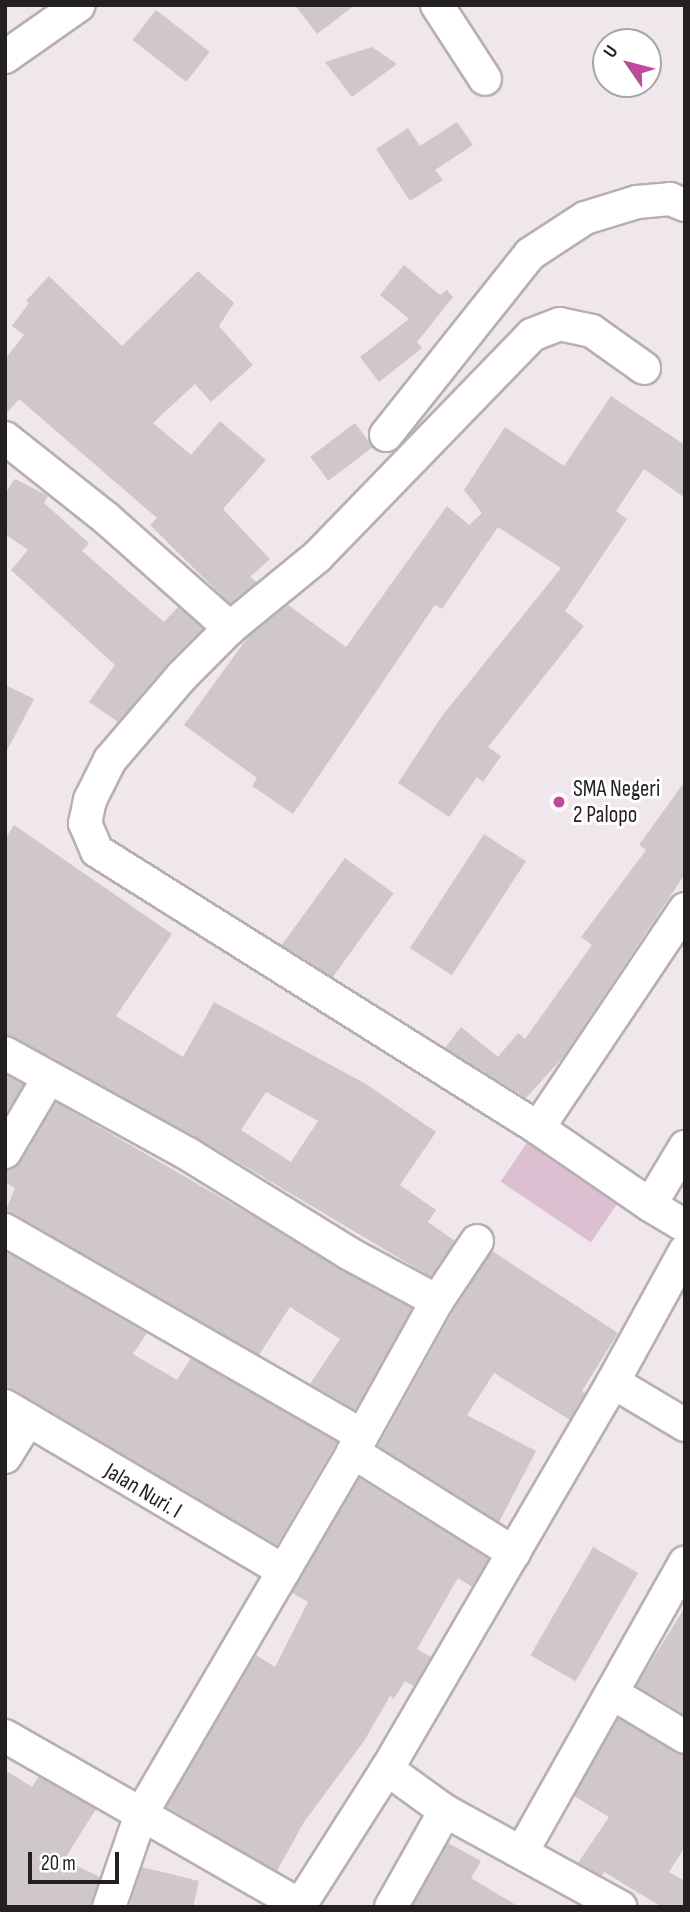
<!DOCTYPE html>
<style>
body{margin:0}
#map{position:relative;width:690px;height:1912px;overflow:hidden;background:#f0e7ed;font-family:"Sofia Sans Condensed",sans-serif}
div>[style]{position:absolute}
.green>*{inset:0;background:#dcc0d1;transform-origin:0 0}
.building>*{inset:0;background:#d0c7cd;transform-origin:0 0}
.roads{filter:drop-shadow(2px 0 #b8afb4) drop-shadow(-2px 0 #b8afb4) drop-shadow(0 2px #b8afb4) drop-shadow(0 -2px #b8afb4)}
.street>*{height:32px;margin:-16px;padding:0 16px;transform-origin:16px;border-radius:16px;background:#fff}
.dots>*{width:19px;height:19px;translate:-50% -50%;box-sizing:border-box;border:4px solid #fff;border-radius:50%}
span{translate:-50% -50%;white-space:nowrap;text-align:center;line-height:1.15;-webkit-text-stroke:6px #fff;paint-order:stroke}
.poi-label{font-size:23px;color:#231f22}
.left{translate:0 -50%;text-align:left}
.street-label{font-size:23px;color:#231f22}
.frame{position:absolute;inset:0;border:7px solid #231f22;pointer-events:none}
.north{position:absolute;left:592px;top:28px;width:70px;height:70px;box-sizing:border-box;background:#fff;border:2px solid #a7a5a7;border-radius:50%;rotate:305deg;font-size:19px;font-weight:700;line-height:28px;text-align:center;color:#231f22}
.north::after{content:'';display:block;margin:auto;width:24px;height:32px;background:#c0499e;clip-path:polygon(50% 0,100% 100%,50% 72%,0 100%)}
.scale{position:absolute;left:28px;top:1852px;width:91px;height:32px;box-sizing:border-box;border:4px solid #231f22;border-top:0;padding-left:9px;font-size:21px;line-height:24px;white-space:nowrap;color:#231f22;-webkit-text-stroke:5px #fff;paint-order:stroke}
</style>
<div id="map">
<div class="green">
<i style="left:528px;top:1141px;width:109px;height:49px;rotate:34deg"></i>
</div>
<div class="building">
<i style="clip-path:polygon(295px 5px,355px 5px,317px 34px)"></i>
<i style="left:156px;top:10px;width:68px;height:38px;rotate:38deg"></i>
<i style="clip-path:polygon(372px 47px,397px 64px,352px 97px,325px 62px)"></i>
<i style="clip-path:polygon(457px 122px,473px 145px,435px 170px,443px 180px,410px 201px,376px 149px,408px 128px,420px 146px)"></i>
<i style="clip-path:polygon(404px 265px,440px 295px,447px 290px,453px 297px,417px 342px,422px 348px,379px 382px,360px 357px,409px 319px,380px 295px)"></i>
<i style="clip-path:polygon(198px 271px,234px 303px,219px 326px,253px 365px,211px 402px,195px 384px,153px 423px,191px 455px,220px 421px,266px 460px,223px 509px,270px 559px,250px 577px,257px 582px,230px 604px,150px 525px,157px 518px,19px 399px,5px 415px,5px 359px,24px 335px,12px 326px,29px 303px,26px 301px,49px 276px,122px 346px)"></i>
<i style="clip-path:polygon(611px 396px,685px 445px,685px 498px,644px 469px,616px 511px,627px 519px,565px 611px,584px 626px,488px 747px,501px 756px,483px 782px,477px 777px,449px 817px,398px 783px,442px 716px,561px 568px,498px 527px,442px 609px,435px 605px,293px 814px,252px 786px,257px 778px,184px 725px,248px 637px,288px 605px,346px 647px,447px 506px,469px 525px,482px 513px,464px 490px,505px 427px,564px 466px)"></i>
<i style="left:355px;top:423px;width:30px;height:56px;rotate:53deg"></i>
<i style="clip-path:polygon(15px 479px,48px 496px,44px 503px,89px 543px,82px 551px,164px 622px,178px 607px,203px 629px,118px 722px,89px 702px,115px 665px,11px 570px,28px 550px,5px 534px,5px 493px)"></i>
<i style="clip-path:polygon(5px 685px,34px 699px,5px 754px)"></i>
<i style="clip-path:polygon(685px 781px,685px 874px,564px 1056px,526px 1098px,445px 1048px,461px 1027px,498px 1057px,518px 1033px,525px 1039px,592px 945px,581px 937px,646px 850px,639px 845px)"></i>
<i style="clip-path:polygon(evenodd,14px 825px,172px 934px,116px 1016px,183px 1057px,214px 1002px,366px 1084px,436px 1132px,400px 1185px,436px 1210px,428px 1222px,455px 1241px,431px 1277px,197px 1138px,5px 1035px,5px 839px,14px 825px,266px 1092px,318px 1121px,291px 1162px,241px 1130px,266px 1092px)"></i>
<i style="left:484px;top:834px;width:50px;height:136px;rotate:33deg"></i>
<i style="left:345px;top:858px;width:60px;height:108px;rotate:36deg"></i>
<i style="clip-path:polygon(5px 1074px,24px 1084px,5px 1115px)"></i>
<i style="clip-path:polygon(56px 1102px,412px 1308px,355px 1410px,310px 1384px,340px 1339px,290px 1307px,259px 1355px,5px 1212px,15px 1188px,5px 1182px,5px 1170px,21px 1161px)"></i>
<i style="clip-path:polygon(5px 1251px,147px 1333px,133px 1354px,177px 1380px,191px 1358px,337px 1442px,277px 1545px,5px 1388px)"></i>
<i style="clip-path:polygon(492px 1251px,618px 1333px,582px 1391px,585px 1393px,570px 1420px,494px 1373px,467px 1415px,536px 1451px,499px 1522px,378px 1446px,453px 1311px)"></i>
<i style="clip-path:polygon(359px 1478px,489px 1559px,472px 1587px,458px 1578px,417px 1649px,431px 1657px,414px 1686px,405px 1681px,394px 1699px,390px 1696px,364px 1741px,304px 1822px,277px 1871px,166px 1807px,256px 1655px,275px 1667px,308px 1602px,292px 1593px)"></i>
<i style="left:593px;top:1547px;width:52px;height:125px;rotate:30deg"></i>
<i style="clip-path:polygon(685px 1607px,685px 1715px,636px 1686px)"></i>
<i style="clip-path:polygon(618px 1718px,685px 1755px,685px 1847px,669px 1872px,685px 1881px,685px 1907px,662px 1907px,604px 1872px,602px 1876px,578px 1863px,609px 1817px,574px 1796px)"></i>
<i style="clip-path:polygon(5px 1770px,32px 1787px,39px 1776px,96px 1809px,64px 1860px,100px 1877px,91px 1907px,5px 1907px)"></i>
<i style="clip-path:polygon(448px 1843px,481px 1861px,471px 1878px,519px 1907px,412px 1907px)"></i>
<i style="clip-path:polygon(142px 1867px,199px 1881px,193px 1907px,129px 1907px)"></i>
</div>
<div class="roads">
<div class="street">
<i style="left:437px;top:5px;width:88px;rotate:57deg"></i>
<i style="left:5px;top:57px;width:90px;rotate:-35.1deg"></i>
<i style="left:644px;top:368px;width:64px;rotate:-144.6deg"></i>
<i style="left:592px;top:331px;width:33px;rotate:-168deg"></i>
<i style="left:560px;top:324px;width:30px;rotate:159deg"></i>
<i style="left:532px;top:335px;width:308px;rotate:134.1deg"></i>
<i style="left:318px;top:556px;width:114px;rotate:140.7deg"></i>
<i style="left:230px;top:628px;width:68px;rotate:135deg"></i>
<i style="left:182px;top:676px;width:111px;rotate:130.6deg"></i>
<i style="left:110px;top:760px;width:45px;rotate:116.6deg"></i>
<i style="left:90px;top:800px;width:24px;rotate:102deg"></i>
<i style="left:85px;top:823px;width:30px;rotate:67deg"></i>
<i style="left:97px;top:851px;width:521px;rotate:32.13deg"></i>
<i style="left:538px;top:1128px;width:136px;rotate:34.5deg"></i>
<i style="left:650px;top:1205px;width:68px;rotate:-58.9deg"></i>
<i style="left:386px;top:435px;width:231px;rotate:-51.5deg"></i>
<i style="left:530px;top:254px;width:66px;rotate:-33.2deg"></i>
<i style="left:585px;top:218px;width:54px;rotate:-17.1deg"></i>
<i style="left:637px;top:202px;width:33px;rotate:-5deg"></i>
<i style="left:670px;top:199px;width:16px;rotate:22deg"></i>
<i style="left:5px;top:438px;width:129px;rotate:38.4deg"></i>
<i style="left:106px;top:518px;width:166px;rotate:41.6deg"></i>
<i style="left:5px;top:1053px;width:209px;rotate:28.9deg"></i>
<i style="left:188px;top:1154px;width:188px;rotate:31.7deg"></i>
<i style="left:348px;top:1253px;width:101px;rotate:28.3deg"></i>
<i style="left:538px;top:1128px;width:264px;rotate:-56.1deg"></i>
<i style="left:5px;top:1152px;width:85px;rotate:-59.5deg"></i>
<i style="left:650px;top:1205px;width:41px;rotate:31deg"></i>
<i style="left:5px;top:1230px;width:412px;rotate:29.9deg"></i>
<i style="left:613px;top:1382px;width:84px;rotate:30.8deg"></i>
<i style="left:5px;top:1406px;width:324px;rotate:30.6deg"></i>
<i style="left:353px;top:1452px;width:173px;rotate:-60.9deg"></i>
<i style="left:437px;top:1301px;width:72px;rotate:-56.3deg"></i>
<i style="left:5px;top:1457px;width:44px;rotate:-58.1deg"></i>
<i style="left:612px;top:1693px;width:85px;rotate:31.1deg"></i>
<i style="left:5px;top:1736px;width:157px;rotate:29.8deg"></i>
<i style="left:141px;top:1814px;width:420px;rotate:-59.6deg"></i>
<i style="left:353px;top:1452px;width:190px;rotate:32.1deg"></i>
<i style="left:387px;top:1769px;width:72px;rotate:35.9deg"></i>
<i style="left:445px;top:1811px;width:200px;rotate:28.7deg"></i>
<i style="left:523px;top:1850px;width:330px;rotate:-60.6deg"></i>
<i style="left:109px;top:1907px;width:98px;rotate:-71deg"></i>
<i style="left:141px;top:1814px;width:182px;rotate:29.9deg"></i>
<i style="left:299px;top:1907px;width:164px;rotate:-57.5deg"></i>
<i style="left:387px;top:1769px;width:448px;rotate:-59.7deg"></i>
<i style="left:613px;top:1382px;width:149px;rotate:-61.2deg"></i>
<i style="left:391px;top:1907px;width:110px;rotate:-60.6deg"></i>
</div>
</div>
<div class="dots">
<i style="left:559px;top:802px;background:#c0499e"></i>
</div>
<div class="poi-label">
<span class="left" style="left:573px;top:802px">SMA Negeri<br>2 Palopo</span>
</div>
<div class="street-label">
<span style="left:143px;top:1491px;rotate:31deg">Jalan Nuri. I</span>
</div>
<div class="frame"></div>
<div class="north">U</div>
<div class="scale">20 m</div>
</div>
